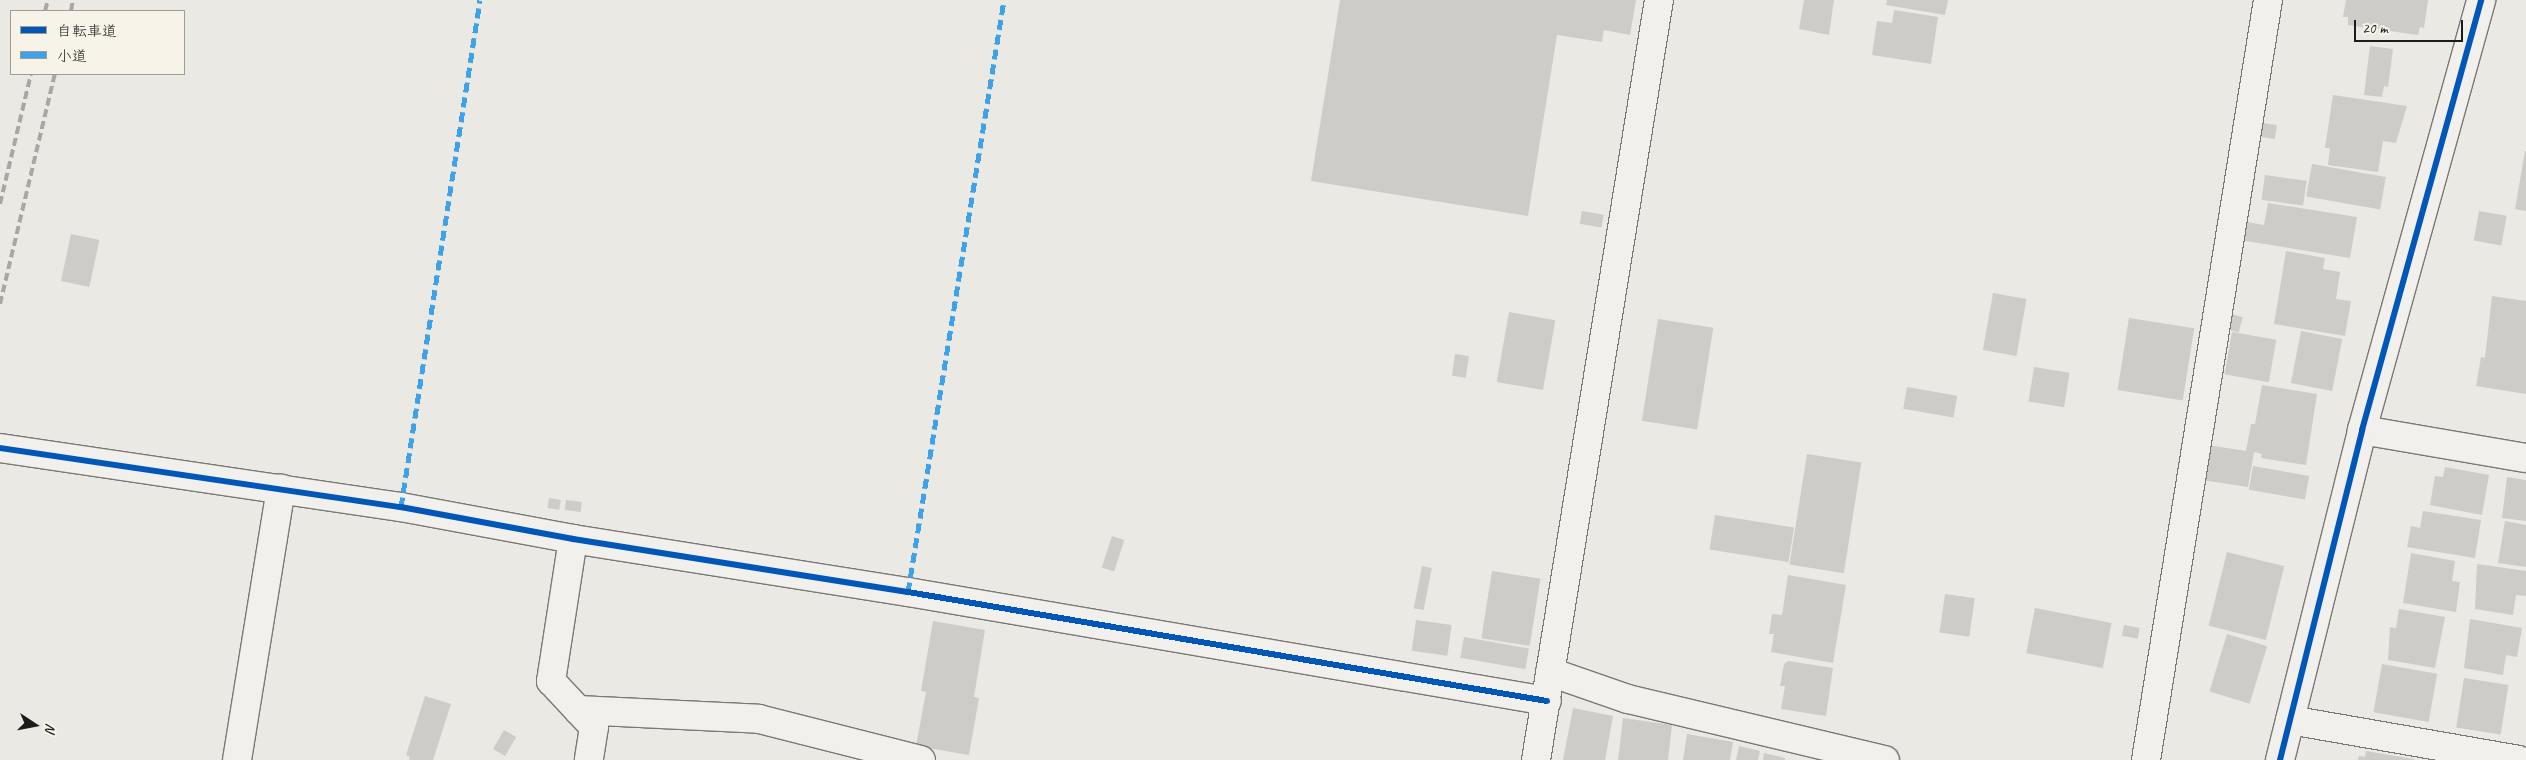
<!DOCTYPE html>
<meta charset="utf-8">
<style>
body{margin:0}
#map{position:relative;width:2526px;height:760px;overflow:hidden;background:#eae9e4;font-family:Caveat,"Klee One",sans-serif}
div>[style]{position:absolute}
.building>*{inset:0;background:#cdccc9;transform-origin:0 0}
.roads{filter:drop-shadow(1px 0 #797876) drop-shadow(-1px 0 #797876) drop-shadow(0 1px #797876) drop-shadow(0 -1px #797876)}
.minor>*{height:28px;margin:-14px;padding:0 14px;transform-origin:14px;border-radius:14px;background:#f1f0ec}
.rail>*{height:4px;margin-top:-2px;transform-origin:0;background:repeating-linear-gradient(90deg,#a8a7a4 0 8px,transparent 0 12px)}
.quiet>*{height:5px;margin-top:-2.5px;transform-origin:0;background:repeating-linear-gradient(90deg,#3da2ea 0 10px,transparent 0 15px)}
.cycleway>*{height:6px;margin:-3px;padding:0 3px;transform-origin:3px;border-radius:3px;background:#0057b8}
span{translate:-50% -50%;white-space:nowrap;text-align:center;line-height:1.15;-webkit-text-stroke:4px #f7f3e8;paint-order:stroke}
.legend{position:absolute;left:10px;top:10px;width:175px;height:65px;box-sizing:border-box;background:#f7f3e8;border:1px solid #9f9d96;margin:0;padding:6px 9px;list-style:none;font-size:15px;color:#1c1c1c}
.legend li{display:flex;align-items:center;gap:10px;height:25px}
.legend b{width:25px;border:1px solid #9f9d96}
.north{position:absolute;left:10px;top:700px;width:50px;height:50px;-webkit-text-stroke:4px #f7f3e8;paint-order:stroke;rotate:101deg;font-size:14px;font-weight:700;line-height:20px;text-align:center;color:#1c1c1c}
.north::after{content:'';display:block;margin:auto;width:18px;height:22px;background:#1c1c1c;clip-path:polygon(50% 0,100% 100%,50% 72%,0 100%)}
.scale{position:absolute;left:2354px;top:20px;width:109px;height:22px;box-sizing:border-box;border:2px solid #1c1c1c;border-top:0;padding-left:6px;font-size:15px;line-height:18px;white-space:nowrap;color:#1c1c1c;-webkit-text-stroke:4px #f7f3e8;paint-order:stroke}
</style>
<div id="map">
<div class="building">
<i style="clip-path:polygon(1340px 0,1636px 0,1630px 35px,1604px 30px,1602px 42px,1557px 35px,1528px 216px,1311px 181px)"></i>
<i style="clip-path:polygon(1804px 0,1834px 0,1829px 35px,1799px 29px)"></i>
<i style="clip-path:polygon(1887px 0,1948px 0,1945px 15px,1886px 5px)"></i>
<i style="clip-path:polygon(2346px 0,2428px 0,2424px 28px,2420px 27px,2418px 35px,2348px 25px,2348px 17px,2343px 17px)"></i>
<i style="clip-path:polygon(1894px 10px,1938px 17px,1931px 64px,1872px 55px,1877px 21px,1892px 23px)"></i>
<i style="clip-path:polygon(2370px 46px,2393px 49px,2388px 87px,2384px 86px,2382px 97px,2364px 95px)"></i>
<i style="clip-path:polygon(2333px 95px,2407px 106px,2396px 143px,2383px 141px,2378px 172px,2328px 165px,2330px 148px,2325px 148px)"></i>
<i style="left:2262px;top:123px;width:15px;height:14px;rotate:8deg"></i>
<i style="clip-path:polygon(2525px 151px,2526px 151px,2526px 211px,2515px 209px)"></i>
<i style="left:2312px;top:164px;width:75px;height:33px;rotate:10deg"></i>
<i style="left:2265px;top:175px;width:42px;height:25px;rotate:8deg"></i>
<i style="clip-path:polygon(2268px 203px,2357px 217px,2350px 258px,2240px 240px,2242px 221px,2264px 225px)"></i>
<i style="left:1582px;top:211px;width:22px;height:13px;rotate:10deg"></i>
<i style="left:2479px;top:211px;width:28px;height:30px;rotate:10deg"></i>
<i style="left:71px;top:234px;width:29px;height:48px;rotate:12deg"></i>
<i style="clip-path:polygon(2286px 251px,2325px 258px,2323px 269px,2340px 272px,2336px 299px,2351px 301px,2345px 336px,2274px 324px)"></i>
<i style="left:1993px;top:293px;width:34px;height:58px;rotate:10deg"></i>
<i style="clip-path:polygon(2492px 296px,2526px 301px,2526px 394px,2476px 386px,2481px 357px,2485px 358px)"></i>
<i style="left:1509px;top:312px;width:47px;height:71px;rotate:10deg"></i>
<i style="left:2231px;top:314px;width:12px;height:16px;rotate:14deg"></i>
<i style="left:2129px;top:318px;width:66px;height:73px;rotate:9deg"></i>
<i style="left:1658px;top:319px;width:56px;height:103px;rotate:9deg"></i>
<i style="left:2301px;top:331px;width:42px;height:53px;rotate:11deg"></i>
<i style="left:2232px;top:332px;width:45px;height:43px;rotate:10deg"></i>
<i style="left:1455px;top:354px;width:14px;height:22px;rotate:8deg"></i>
<i style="left:2034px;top:367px;width:36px;height:35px;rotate:9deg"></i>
<i style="clip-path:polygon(2262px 385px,2317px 394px,2306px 465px,2261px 458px,2262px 454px,2254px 452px,2248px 487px,2202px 480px,2207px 445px,2246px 451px,2251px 424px,2255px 424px)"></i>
<i style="left:1907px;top:387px;width:51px;height:22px;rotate:10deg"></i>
<i style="left:1807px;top:454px;width:55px;height:112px;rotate:9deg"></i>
<i style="left:2253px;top:466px;width:57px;height:24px;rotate:10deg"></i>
<i style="clip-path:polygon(2445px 467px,2489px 475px,2482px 515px,2430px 505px,2435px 476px,2443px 477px)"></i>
<i style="clip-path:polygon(2507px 477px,2526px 480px,2526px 521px,2502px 518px)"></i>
<i style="left:549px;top:498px;width:12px;height:10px;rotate:9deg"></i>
<i style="left:566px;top:500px;width:16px;height:10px;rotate:7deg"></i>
<i style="clip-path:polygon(2423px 511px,2481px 520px,2475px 558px,2407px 547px,2411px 526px,2420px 528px)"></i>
<i style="left:1715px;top:515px;width:80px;height:35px;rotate:9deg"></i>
<i style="clip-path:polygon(2505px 521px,2526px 525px,2526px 567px,2498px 563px)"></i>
<i style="left:1112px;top:536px;width:13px;height:33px;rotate:18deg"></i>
<i style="left:2227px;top:552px;width:59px;height:76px;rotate:14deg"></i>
<i style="clip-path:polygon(2411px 553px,2455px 561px,2452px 581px,2460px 582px,2456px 612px,2403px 603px)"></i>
<i style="clip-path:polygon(2477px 564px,2526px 571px,2526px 596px,2516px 595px,2513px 615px,2475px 609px)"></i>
<i style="left:1422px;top:566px;width:10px;height:43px;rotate:11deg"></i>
<i style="left:1492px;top:571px;width:49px;height:68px;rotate:9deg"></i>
<i style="clip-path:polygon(1788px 575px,1846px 585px,1833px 663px,1771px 652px,1774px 634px,1769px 634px,1772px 614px,1782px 615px)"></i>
<i style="left:1945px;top:594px;width:30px;height:39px;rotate:8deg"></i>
<i style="left:2035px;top:608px;width:78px;height:46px;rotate:11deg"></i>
<i style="clip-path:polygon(2399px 609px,2445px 617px,2435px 668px,2388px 660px,2390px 627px,2396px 628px)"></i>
<i style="clip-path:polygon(2470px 619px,2522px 628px,2517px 657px,2506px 655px,2503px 675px,2464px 668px)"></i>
<i style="left:1416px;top:620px;width:36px;height:31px;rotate:8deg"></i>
<i style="clip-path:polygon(933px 621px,985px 630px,974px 697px,979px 698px,969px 755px,916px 746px,926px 692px,921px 691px)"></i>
<i style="left:2124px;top:625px;width:16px;height:11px;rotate:11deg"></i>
<i style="left:2227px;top:634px;width:42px;height:60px;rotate:17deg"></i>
<i style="left:1464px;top:637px;width:66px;height:21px;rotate:10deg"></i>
<i style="clip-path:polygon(1788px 661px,1833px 668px,1826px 716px,1781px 709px,1785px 686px,1780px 686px,1784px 664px)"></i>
<i style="left:2382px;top:664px;width:56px;height:49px;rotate:10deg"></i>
<i style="left:2464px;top:678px;width:45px;height:50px;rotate:9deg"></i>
<i style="clip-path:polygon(425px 696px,451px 704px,433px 760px,409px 760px,410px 757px,406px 755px)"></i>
<i style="clip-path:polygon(1573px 708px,1613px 716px,1605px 760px,1563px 760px)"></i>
<i style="clip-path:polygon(1623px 718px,1672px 725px,1668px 760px,1618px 760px)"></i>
<i style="left:504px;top:730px;width:14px;height:22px;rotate:30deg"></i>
<i style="clip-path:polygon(1687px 734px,1733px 742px,1730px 760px,1683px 760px)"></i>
<i style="clip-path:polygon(1739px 746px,1760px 751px,1758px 760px,1736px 760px)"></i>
<i style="clip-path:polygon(2366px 751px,2414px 759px,2414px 760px,2358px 760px,2359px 756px,2365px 757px)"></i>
<i style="clip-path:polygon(1764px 753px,1785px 758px,1785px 760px,1763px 760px)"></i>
</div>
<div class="roads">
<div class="minor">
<i style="left:2362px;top:430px;width:166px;rotate:9.7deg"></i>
<i style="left:0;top:448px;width:405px;rotate:8.4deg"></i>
<i style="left:401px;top:507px;width:175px;rotate:10.5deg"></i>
<i style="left:573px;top:539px;width:339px;rotate:9deg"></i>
<i style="left:908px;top:592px;width:648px;rotate:9.68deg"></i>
<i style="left:573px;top:539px;width:144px;rotate:98.8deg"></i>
<i style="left:551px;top:681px;width:63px;rotate:46.9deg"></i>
<i style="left:594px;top:727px;width:33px;rotate:99deg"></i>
<i style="left:1550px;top:672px;width:83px;rotate:19.1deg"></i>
<i style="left:1628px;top:699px;width:264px;rotate:13.4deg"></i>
<i style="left:578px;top:710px;width:181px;rotate:2.8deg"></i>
<i style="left:759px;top:719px;width:167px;rotate:14.2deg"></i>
<i style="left:2290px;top:720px;width:232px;rotate:9.9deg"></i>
<i style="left:237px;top:760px;width:275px;rotate:-80.8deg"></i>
<i style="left:1536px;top:760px;width:770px;rotate:-80.81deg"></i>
<i style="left:2146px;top:760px;width:770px;rotate:-80.88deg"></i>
<i style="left:2280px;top:760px;width:340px;rotate:-76deg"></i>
<i style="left:2362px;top:430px;width:446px;rotate:-74.5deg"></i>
</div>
</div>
<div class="rail">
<i style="left:45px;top:11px;width:11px;rotate:-75deg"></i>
<i style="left:71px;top:11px;width:11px;rotate:-80deg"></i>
<i style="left:0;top:204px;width:134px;rotate:-76.6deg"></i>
<i style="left:0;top:304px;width:236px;rotate:-76.6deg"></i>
</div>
<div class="quiet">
<i style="left:401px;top:507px;width:513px;rotate:-81.14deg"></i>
<i style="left:908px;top:592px;width:600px;rotate:-80.79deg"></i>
</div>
<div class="cycleway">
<i style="left:0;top:448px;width:405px;rotate:8.4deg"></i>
<i style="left:401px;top:507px;width:175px;rotate:10.5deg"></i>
<i style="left:573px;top:539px;width:339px;rotate:9deg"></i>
<i style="left:908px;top:592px;width:648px;rotate:9.68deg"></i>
<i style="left:2280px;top:760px;width:340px;rotate:-76deg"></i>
<i style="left:2362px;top:430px;width:446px;rotate:-74.5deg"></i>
</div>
<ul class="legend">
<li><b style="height:6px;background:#0057b8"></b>自転車道</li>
<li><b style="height:6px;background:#3da2ea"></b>小道</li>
</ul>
<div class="north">N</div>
<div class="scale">20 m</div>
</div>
